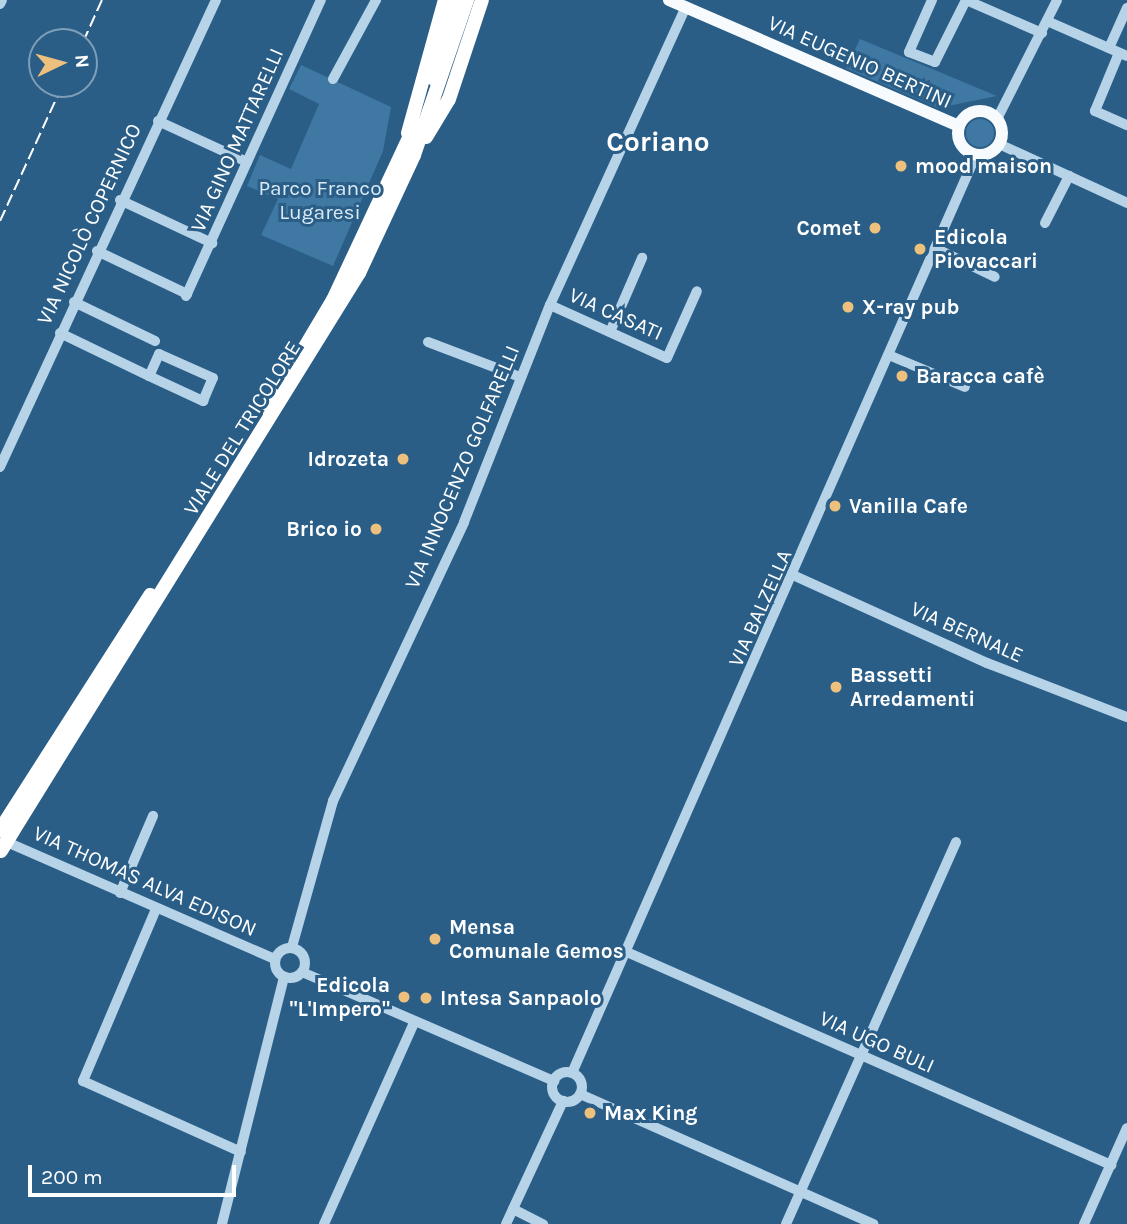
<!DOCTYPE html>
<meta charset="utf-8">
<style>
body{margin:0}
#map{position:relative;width:1127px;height:1224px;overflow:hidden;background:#2a5e87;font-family:Karla,sans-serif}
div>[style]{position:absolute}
.green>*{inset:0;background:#3f78a3}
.round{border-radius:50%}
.minor>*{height:10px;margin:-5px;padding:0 5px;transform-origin:5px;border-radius:5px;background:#b6d3e8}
.minor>.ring{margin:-5px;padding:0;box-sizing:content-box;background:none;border:10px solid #b6d3e8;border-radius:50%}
.major>*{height:12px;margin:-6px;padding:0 6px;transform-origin:6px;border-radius:6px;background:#f7fbfe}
.major>.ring{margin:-6px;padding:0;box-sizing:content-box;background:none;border:12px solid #f7fbfe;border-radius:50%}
.highway>*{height:14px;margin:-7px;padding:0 7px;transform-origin:7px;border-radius:7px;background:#fff}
.rail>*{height:2px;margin-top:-1px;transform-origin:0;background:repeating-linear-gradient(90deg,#fff 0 12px,transparent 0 17px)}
.highway-bridge>*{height:14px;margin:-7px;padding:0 7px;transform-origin:7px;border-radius:7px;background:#fff}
.dots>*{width:19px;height:19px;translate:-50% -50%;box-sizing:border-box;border:4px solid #2a5e87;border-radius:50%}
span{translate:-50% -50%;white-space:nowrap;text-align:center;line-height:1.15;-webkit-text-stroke:6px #2a5e87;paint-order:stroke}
.street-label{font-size:21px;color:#fff}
.poi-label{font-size:21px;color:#fff;font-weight:700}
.left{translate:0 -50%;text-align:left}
.right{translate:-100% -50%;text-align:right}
.park-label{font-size:21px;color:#d9eaf6}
.district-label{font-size:28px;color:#fff;font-weight:700}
.north{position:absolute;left:28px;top:28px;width:70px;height:70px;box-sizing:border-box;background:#2a5e87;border:2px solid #7f9eb7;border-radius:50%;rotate:85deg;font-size:19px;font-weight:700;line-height:28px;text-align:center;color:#fff}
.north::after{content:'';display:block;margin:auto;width:24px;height:32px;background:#eec07d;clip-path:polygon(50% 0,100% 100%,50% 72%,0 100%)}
.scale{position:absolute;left:28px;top:1165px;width:208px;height:32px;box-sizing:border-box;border:4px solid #fff;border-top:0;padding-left:9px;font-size:21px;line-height:24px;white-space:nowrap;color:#fff;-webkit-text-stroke:5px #2a5e87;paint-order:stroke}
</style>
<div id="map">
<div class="green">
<i style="clip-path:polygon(860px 39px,997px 96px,938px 108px,846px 68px)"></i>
<i style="clip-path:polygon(301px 65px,391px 107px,383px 151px,333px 266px,261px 235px,278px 199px,247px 186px,260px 155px,291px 169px,319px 104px,289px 89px)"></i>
<i class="round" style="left:966px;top:119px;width:28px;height:28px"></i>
</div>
<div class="minor">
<i style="left:932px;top:0;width:57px;rotate:113.9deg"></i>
<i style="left:909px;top:52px;width:28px;rotate:21deg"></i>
<i style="left:935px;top:62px;width:69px;rotate:-63.4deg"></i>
<i style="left:966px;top:0;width:83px;rotate:23.5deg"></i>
<i style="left:0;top:4px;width:4px;rotate:-63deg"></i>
<i style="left:1047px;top:21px;width:87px;rotate:23.6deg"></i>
<i style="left:1109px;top:48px;width:44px;rotate:-65.8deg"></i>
<i style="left:1119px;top:53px;width:63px;rotate:112.5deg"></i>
<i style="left:1095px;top:111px;width:35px;rotate:24deg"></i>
<i style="left:333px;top:79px;width:90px;rotate:-61.4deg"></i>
<i style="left:997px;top:119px;width:133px;rotate:-63.2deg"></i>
<i style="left:158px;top:121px;width:98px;rotate:24.7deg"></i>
<i style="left:999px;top:144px;width:141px;rotate:24.7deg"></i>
<i style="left:120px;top:200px;width:102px;rotate:25.1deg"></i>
<i style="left:1045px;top:223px;width:53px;rotate:-62.9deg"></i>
<i style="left:937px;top:249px;width:64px;rotate:25.8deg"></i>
<i style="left:97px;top:251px;width:100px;rotate:25.5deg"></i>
<i style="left:186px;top:296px;width:325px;rotate:-65.5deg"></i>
<i style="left:74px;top:302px;width:90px;rotate:25.7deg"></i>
<i style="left:550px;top:305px;width:128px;rotate:24.4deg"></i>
<i style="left:667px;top:358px;width:73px;rotate:-65.9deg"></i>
<i style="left:610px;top:332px;width:81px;rotate:-66.6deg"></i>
<i style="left:60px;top:333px;width:99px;rotate:25.8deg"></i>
<i style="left:149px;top:376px;width:60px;rotate:24.8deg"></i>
<i style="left:203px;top:401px;width:25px;rotate:-67deg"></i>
<i style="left:213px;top:378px;width:59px;rotate:-156deg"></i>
<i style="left:159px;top:354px;width:24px;rotate:114deg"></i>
<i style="left:428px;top:342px;width:98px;rotate:20.8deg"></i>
<i style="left:891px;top:356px;width:80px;rotate:22.7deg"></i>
<i style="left:0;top:467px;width:515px;rotate:-65.18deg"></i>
<i style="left:795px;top:576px;width:211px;rotate:24.4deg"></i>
<i style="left:987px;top:663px;width:150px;rotate:21.1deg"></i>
<i style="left:0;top:839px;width:300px;rotate:23.6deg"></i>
<i style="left:120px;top:893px;width:84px;rotate:-66.8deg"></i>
<i style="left:156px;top:909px;width:187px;rotate:113deg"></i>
<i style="left:83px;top:1081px;width:173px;rotate:24.2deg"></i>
<i style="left:292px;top:947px;width:152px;rotate:-74.3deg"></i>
<i style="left:333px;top:801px;width:308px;rotate:-64.8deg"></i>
<i style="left:464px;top:522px;width:233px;rotate:-68.4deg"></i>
<i style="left:550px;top:305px;width:328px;rotate:-65.5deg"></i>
<i class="ring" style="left:275px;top:948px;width:20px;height:20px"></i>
<i style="left:629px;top:953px;width:527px;rotate:23.74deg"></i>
<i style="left:302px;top:972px;width:275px;rotate:23.4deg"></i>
<i class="ring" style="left:552px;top:1072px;width:20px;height:20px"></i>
<i style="left:572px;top:1073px;width:1003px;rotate:-66.25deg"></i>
<i style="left:580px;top:1094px;width:321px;rotate:23.9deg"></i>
<i style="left:513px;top:1209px;width:34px;rotate:27deg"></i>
<i style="left:222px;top:1224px;width:255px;rotate:-75.9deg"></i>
<i style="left:324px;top:1224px;width:222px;rotate:-65.9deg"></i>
<i style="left:506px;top:1224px;width:136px;rotate:-65.1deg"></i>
<i style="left:786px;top:1224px;width:418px;rotate:-66deg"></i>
<i style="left:1084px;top:1224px;width:105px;rotate:-65.9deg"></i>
</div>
<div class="major">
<i style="left:669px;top:0;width:316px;rotate:23.5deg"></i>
<i class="ring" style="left:958px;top:111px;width:32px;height:32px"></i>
</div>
<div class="highway">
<i style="left:432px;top:78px;width:82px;rotate:-72.9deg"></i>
<i style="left:408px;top:133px;width:138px;rotate:-74.5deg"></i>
<i style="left:426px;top:137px;width:44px;rotate:-58.8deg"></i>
<i style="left:449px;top:99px;width:104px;rotate:-71.6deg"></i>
<i style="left:268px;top:409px;width:127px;rotate:-59.2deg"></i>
<i style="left:333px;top:300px;width:195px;rotate:-64.9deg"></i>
<i style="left:0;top:830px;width:279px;rotate:-57.4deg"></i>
<i style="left:13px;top:831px;width:657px;rotate:-58.2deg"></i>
<i style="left:359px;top:273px;width:130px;rotate:-65deg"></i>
<i style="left:414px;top:155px;width:164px;rotate:-71.1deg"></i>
</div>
<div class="rail">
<i style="left:83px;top:42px;width:46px;rotate:-65.7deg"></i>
<i style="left:0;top:221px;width:151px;rotate:-65.3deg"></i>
</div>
<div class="highway-bridge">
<i style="left:1px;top:851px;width:23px;rotate:-59deg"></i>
</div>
<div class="dots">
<i style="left:901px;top:166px;background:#eec07d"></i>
<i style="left:875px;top:228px;background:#eec07d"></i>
<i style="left:920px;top:249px;background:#eec07d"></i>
<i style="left:848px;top:307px;background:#eec07d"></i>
<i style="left:902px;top:376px;background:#eec07d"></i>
<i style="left:403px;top:459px;background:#eec07d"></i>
<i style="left:835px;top:506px;background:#eec07d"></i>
<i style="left:376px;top:529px;background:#eec07d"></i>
<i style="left:836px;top:687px;background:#eec07d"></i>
<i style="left:435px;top:939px;background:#eec07d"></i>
<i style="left:404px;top:997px;background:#eec07d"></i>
<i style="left:426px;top:998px;background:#eec07d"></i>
<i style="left:590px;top:1113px;background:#eec07d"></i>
</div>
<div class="street-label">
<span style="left:860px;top:62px;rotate:24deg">VIA EUGENIO BERTINI</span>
<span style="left:237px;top:140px;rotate:-66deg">VIA GINO MATTARELLI</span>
<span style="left:89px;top:224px;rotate:-65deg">VIA NICOLÒ COPERNICO</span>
<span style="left:616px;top:314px;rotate:24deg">VIA CASATI</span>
<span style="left:242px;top:428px;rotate:-58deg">VIALE DEL TRICOLORE</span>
<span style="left:462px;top:467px;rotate:-67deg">VIA INNOCENZO GOLFARELLI</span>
<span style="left:760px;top:608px;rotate:-66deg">VIA BALZELLA</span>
<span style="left:967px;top:632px;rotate:24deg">VIA BERNALE</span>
<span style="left:145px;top:881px;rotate:24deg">VIA THOMAS ALVA EDISON</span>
<span style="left:877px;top:1042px;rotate:24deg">VIA UGO BULI</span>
</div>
<div class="poi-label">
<span class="left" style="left:915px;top:166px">mood maison</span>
<span class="right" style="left:861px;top:228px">Comet</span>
<span class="left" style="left:934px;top:249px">Edicola<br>Piovaccari</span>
<span class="left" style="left:862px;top:307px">X-ray pub</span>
<span class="left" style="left:916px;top:376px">Baracca cafè</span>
<span class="right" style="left:389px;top:459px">Idrozeta</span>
<span class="left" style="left:849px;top:506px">Vanilla Cafe</span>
<span class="right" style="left:362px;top:529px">Brico io</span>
<span class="left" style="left:850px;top:687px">Bassetti<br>Arredamenti</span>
<span class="left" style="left:449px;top:939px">Mensa<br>Comunale Gemos</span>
<span class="right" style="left:390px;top:997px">Edicola<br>"L'Impero"</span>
<span class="left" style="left:440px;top:998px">Intesa Sanpaolo</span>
<span class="left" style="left:604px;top:1113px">Max King</span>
</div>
<div class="park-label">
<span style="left:320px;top:200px">Parco Franco<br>Lugaresi</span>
</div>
<div class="district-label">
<span style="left:658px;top:142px">Coriano</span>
</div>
<div class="north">N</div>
<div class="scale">200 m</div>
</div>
